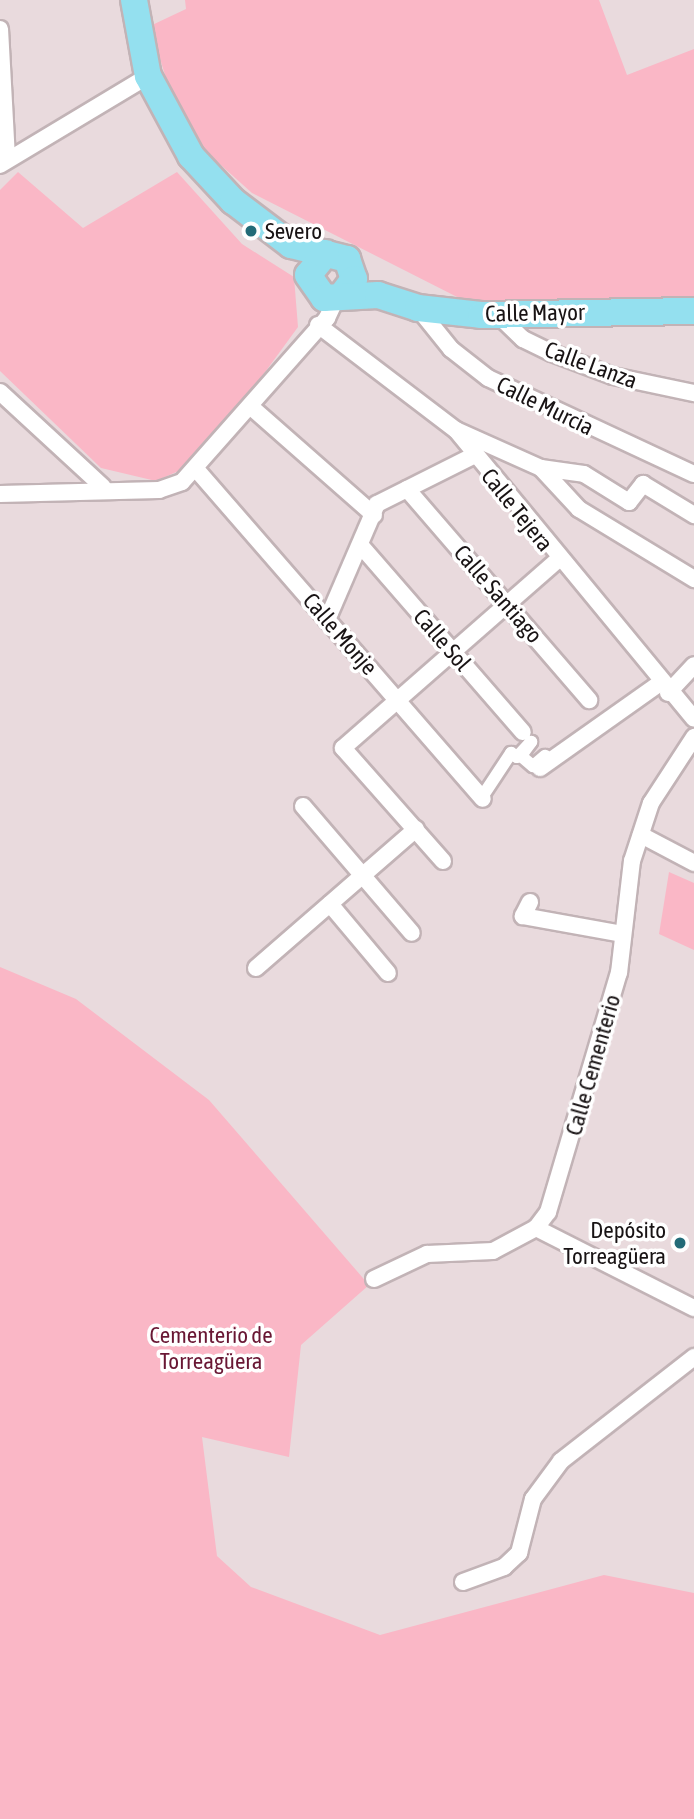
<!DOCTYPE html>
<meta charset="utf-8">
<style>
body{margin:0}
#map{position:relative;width:694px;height:1819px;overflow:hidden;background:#e9dadd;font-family:"Asap Condensed",sans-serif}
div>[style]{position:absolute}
.green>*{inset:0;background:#fab7c6}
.roads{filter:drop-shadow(2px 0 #c2b3b6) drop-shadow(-2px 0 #c2b3b6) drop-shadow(0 2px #c2b3b6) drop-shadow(0 -2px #c2b3b6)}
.pedestrian>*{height:12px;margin:-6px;padding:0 6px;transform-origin:6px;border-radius:6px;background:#fff}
.minor>*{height:16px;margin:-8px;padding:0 8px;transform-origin:8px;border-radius:8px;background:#fff}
.primary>*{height:26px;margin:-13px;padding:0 13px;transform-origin:13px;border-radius:13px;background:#94e0ef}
.dots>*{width:19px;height:19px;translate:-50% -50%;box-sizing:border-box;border:4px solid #fff;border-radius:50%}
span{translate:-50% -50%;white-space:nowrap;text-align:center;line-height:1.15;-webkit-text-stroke:7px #fff;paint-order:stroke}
.poi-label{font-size:23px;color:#181314}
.left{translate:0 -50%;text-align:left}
.right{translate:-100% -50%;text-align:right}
.street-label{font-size:23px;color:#181314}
.park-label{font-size:23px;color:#691734}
</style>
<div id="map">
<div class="green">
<i style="clip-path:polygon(185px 0,599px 0,627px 75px,694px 49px,694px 300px,469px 303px,252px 193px,203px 149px,169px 88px,150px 26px,186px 9px)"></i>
<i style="clip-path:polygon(18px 172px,83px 228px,177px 172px,242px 244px,294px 277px,298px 327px,228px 423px,183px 469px,156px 481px,101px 468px,0 371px,0 190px)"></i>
<i style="clip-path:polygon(669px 872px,694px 883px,694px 950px,659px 934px)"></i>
<i style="clip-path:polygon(0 967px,76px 999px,209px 1100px,369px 1285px,301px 1345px,289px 1457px,202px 1437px,217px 1556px,251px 1587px,380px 1635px,604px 1575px,694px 1593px,694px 1819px,0 1819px)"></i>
</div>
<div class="roads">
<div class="pedestrian">
<i style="left:482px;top:797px;width:53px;rotate:-56.6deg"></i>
<i style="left:511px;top:753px;width:7px;rotate:34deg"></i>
<i style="left:517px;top:757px;width:21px;rotate:-47deg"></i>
<i style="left:531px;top:742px;width:17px;rotate:126deg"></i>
<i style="left:521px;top:756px;width:16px;rotate:40deg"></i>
<i style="left:533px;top:766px;width:16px;rotate:-40deg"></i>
</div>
<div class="minor">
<i style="left:0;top:29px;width:129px;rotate:86.9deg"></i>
<i style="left:0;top:165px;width:173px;rotate:-31deg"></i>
<i style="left:418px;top:308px;width:53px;rotate:51.2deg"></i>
<i style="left:451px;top:349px;width:47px;rotate:38.1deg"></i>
<i style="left:488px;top:378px;width:227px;rotate:25deg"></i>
<i style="left:498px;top:315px;width:35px;rotate:44deg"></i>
<i style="left:523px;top:339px;width:32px;rotate:26deg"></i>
<i style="left:552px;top:353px;width:65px;rotate:20.7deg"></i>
<i style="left:613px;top:376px;width:83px;rotate:11.9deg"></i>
<i style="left:318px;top:325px;width:173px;rotate:37.3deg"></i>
<i style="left:456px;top:430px;width:374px;rotate:50.5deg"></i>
<i style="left:0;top:392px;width:140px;rotate:42.7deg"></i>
<i style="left:250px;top:406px;width:165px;rotate:41.3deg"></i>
<i style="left:456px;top:430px;width:93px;rotate:24.1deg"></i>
<i style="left:541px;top:468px;width:43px;rotate:7.9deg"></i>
<i style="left:584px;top:474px;width:53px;rotate:31.9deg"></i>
<i style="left:629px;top:502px;width:23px;rotate:-52deg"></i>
<i style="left:643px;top:484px;width:60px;rotate:31.3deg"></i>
<i style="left:541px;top:468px;width:56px;rotate:47.2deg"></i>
<i style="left:579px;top:509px;width:135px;rotate:31.3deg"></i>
<i style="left:196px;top:469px;width:437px;rotate:49deg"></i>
<i style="left:407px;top:489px;width:279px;rotate:49.2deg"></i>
<i style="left:0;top:494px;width:159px;rotate:-1.4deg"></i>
<i style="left:159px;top:490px;width:24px;rotate:-19deg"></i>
<i style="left:182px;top:482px;width:219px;rotate:-48.5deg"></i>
<i style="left:327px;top:318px;width:23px;rotate:-65deg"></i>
<i style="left:362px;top:547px;width:245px;rotate:49deg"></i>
<i style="left:327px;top:620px;width:126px;rotate:-66.7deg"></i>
<i style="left:377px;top:504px;width:107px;rotate:-26.6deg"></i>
<i style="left:668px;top:693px;width:38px;rotate:-47deg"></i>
<i style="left:540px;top:768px;width:147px;rotate:-35.3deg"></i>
<i style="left:303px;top:806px;width:167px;rotate:49.4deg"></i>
<i style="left:641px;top:835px;width:60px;rotate:27.8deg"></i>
<i style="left:443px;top:861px;width:151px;rotate:-131.5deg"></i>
<i style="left:343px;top:748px;width:286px;rotate:-41.2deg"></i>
<i style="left:530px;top:902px;width:16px;rotate:117deg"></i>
<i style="left:523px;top:916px;width:101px;rotate:10.3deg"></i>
<i style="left:330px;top:904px;width:90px;rotate:50deg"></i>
<i style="left:256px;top:968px;width:212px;rotate:-41deg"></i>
<i style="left:536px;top:1228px;width:177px;rotate:26.9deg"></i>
<i style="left:374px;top:1279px;width:59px;rotate:-25.3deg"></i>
<i style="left:427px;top:1254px;width:66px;rotate:-2.6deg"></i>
<i style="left:493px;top:1251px;width:49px;rotate:-28.1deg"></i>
<i style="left:536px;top:1228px;width:20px;rotate:-53deg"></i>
<i style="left:548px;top:1212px;width:249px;rotate:-73.5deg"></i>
<i style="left:619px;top:973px;width:113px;rotate:-83.4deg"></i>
<i style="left:632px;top:861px;width:61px;rotate:-71.9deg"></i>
<i style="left:651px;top:803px;width:79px;rotate:-56.9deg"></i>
<i style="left:463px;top:1582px;width:44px;rotate:-20.1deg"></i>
<i style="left:504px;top:1567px;width:21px;rotate:-43deg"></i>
<i style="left:519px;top:1553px;width:56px;rotate:-75.5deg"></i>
<i style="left:533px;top:1499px;width:47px;rotate:-53.6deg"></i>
<i style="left:561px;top:1461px;width:169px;rotate:-38deg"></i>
</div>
<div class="primary">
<i style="left:134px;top:0;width:77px;rotate:79.6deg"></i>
<i style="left:148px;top:76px;width:91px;rotate:61.7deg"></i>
<i style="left:191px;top:156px;width:62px;rotate:47deg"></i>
<i style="left:233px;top:201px;width:73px;rotate:37.2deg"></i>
<i style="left:291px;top:245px;width:58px;rotate:14deg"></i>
<i style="left:347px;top:259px;width:21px;rotate:71deg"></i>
<i style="left:354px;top:279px;width:21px;rotate:127deg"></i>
<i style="left:326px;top:253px;width:28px;rotate:129deg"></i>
<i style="left:308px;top:275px;width:28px;rotate:55deg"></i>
<i style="left:324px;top:298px;width:54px;rotate:-3.2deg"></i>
<i style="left:378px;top:295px;width:42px;rotate:18deg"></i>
<i style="left:418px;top:308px;width:63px;rotate:6.3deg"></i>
<i style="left:481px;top:315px;width:213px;rotate:-1.1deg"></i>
</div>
</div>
<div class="dots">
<i style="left:251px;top:231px;background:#236b78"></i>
<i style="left:680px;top:1243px;background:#236b78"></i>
</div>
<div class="poi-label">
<span class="left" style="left:265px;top:231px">Severo</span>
<span class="right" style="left:666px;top:1243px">Depósito<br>Torreagüera</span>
</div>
<div class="street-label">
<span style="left:535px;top:313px;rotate:-1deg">Calle Mayor</span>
<span style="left:591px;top:365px;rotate:20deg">Calle Lanza</span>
<span style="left:545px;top:406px;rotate:26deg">Calle Murcia</span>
<span style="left:517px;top:510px;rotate:51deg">Calle Tejera</span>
<span style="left:498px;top:594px;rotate:49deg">Calle Santiago</span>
<span style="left:340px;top:634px;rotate:49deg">Calle Monje</span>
<span style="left:442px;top:640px;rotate:49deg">Calle Sol</span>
<span style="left:593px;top:1065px;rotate:-74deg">Calle Cementerio</span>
</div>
<div class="park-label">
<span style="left:211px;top:1348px">Cementerio de<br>Torreagüera</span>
</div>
</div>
